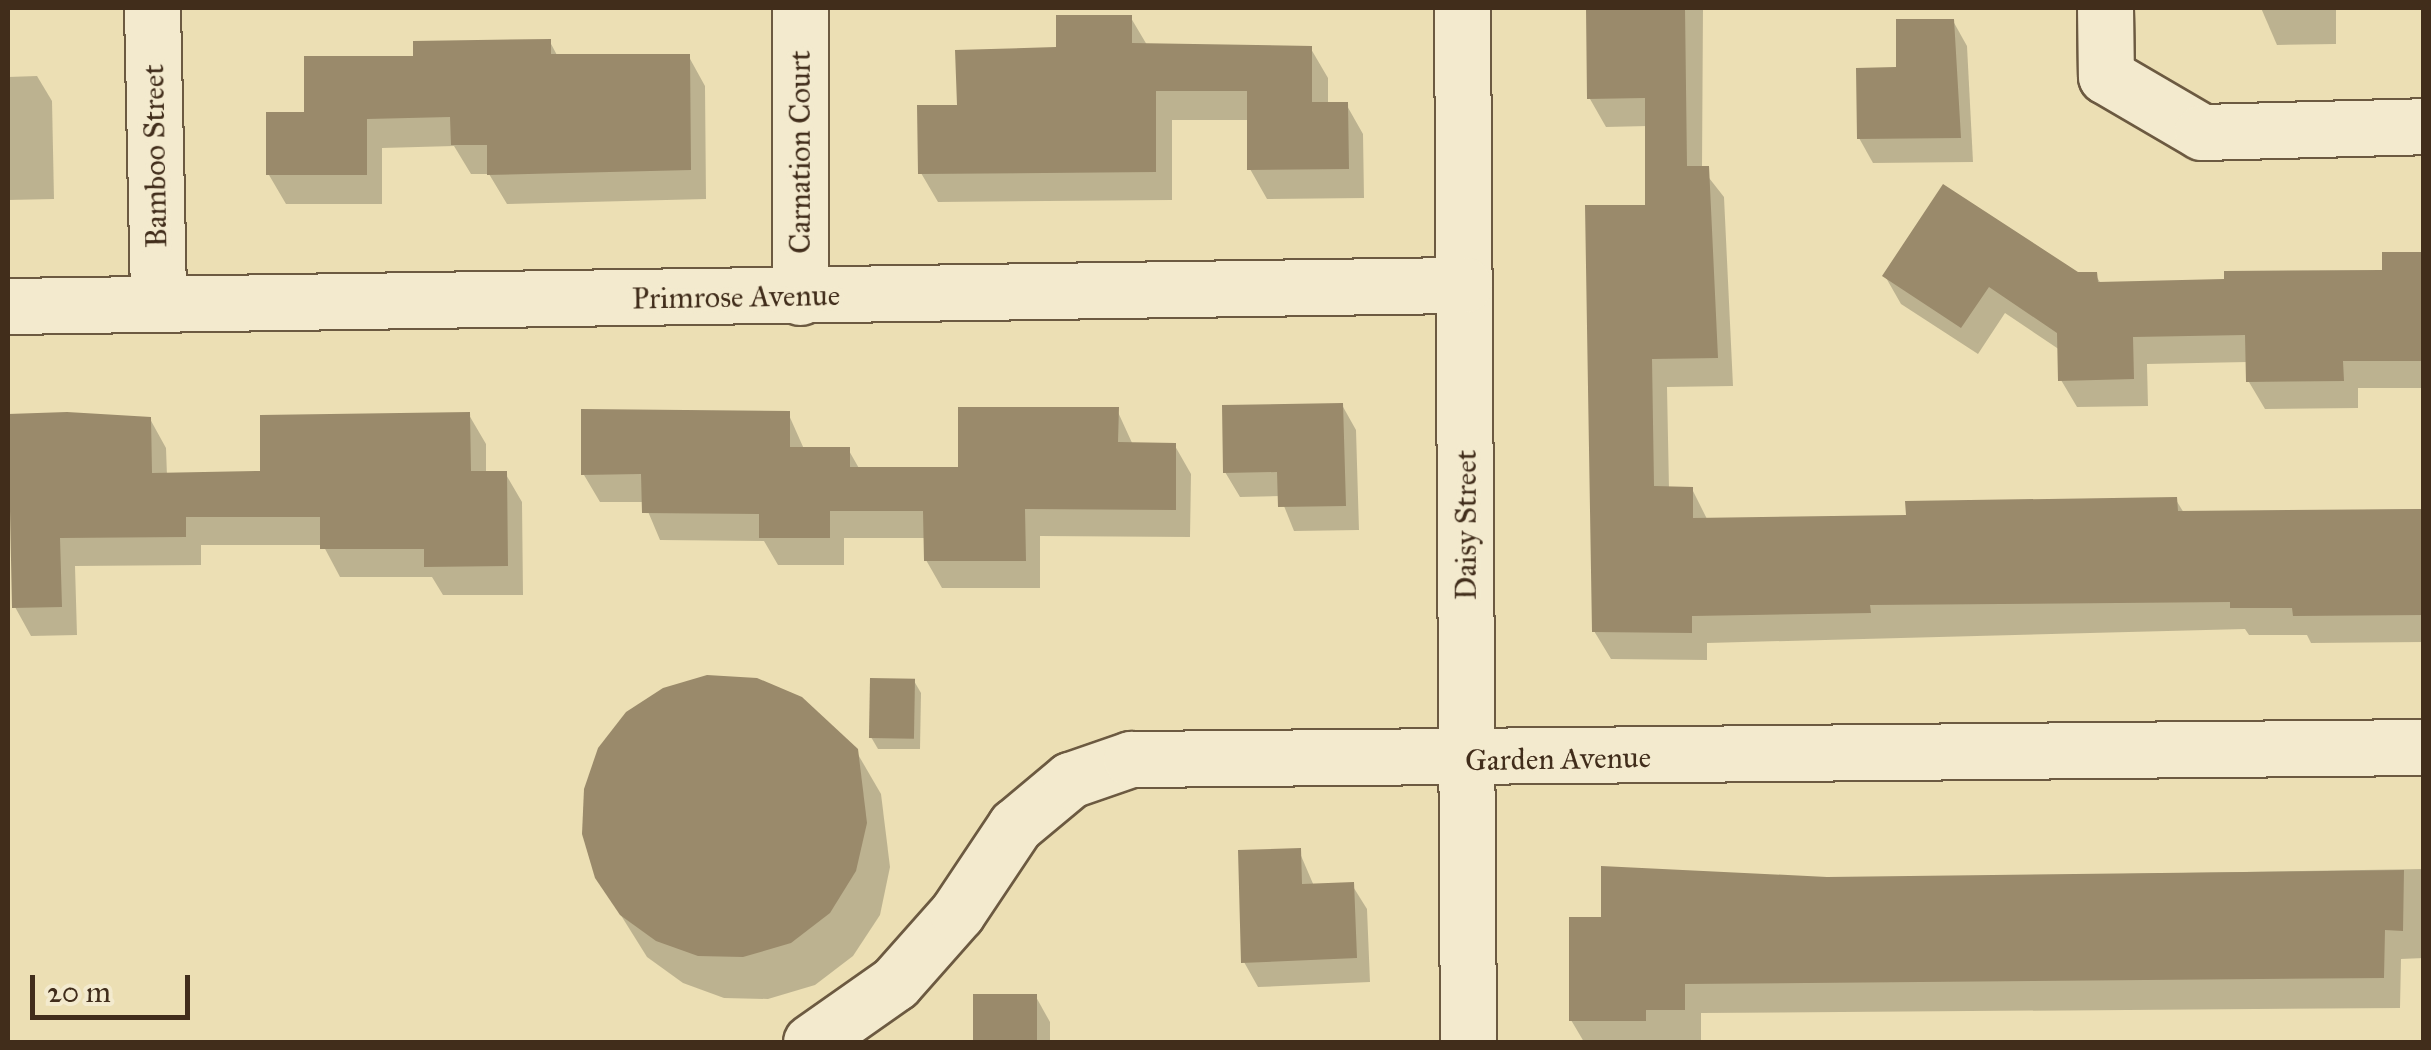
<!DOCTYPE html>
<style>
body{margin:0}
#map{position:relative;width:2431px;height:1050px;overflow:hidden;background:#ecdfb4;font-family:"IM FELL Great Primer",serif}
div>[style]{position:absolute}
.shadow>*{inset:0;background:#0003;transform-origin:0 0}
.building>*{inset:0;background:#9a8a6b;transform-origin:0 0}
.roads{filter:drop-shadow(2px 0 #6c5a41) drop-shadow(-2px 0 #6c5a41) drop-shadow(0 2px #6c5a41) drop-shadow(0 -2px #6c5a41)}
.minor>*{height:55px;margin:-27.5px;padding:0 27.5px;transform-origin:27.5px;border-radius:27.5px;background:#f3eace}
span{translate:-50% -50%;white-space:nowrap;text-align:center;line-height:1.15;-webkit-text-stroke:10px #f3eace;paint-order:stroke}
.street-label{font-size:30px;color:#412d1b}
.frame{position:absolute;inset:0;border:10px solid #412d1b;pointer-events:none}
.scale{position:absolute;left:30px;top:975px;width:160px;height:45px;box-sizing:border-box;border:5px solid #412d1b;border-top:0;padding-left:12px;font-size:30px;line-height:35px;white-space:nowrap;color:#412d1b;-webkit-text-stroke:8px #f3eace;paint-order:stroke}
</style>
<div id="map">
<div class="shadow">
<i style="left:8px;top:8px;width:2px;height:19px"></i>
<i style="clip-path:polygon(1589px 8px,1703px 8px,1702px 169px,1724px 197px,1733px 386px,1667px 387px,1669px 489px,1692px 489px,1708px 521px,1908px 518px,2176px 500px,2184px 513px,2424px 509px,2424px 642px,2311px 643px,2307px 635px,2249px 635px,2245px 629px,1707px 643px,1707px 660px,1611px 659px,1594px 631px,1648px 207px,1648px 126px,1606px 127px,1590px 99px)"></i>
<i style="clip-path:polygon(2261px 8px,2336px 8px,2336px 44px,2277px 45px)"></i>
<i style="clip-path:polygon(1131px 18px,1147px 45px,1311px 49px,1328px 78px,1328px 104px,1346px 104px,1363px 134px,1364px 198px,1267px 199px,1250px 169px,1250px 120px,1172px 120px,1172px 200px,938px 202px,921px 173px,959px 107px,1058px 49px)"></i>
<i style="clip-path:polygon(1953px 21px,1967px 46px,1973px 162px,1873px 163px,1859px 138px,1898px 70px)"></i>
<i style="clip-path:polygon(550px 42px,558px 57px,689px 57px,705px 86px,706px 199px,507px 204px,489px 174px,471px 174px,454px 146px,382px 148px,382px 204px,286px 204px,269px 175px,307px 114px,416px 58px)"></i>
<i style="clip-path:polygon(37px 76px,52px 101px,54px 199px,8px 200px,8px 77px)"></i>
<i style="clip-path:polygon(2424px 255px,2424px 388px,2358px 388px,2358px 408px,2265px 409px,2249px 382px,2248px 362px,2147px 364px,2148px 406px,2077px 407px,2061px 380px,2060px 350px,2005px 313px,1978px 354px,1901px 304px,1885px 276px,2095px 274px,2101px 284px,2227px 281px,2385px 272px)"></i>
<i style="clip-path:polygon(1342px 405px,1356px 430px,1359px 530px,1294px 531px,1280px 496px,1240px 497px,1225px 472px)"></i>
<i style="clip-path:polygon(1117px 410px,1133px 445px,1175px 446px,1191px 474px,1190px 537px,1040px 536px,1040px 588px,942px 588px,926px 560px,926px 538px,844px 538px,844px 565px,778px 565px,764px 541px,660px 540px,644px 502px,600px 502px,584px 475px,788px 413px,804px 449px,848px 449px,860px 470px,961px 470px)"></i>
<i style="clip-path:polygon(67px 415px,150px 419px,166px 448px,167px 476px,262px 473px,469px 415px,486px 444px,486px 473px,505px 473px,522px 502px,523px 595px,443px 595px,432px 577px,340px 577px,323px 545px,201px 545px,201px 565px,75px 566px,77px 635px,31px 636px,15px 607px,8px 417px)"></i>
<i style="clip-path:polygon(914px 681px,921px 693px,920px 749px,878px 749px,871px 737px)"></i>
<i style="clip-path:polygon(856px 751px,881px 794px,890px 867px,880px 915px,853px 956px,815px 985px,768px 999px,724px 998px,683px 983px,647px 957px,597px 877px)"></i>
<i style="clip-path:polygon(1299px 851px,1314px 886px,1352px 885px,1367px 909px,1370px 982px,1258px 987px,1244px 962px)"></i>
<i style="clip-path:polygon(2424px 869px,2424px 958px,2401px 959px,2400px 1008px,1701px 1013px,1701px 1040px,1662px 1042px,1584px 1042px,1571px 1020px,1603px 919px,1827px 879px)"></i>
<i style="clip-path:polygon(976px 996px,1036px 997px,1050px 1022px,1050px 1042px,975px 1042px)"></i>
</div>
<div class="building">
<i style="clip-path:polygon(1586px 8px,1685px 8px,1687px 166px,1709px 166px,1718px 358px,1652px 359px,1654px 486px,1693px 487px,1693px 518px,1906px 515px,1905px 501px,2177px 497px,2178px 511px,2424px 509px,2424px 615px,2293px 616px,2292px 608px,2230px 608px,2230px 602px,1870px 605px,1871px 613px,1692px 616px,1692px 633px,1592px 632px,1585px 205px,1645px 205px,1645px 98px,1587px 99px)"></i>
<i style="clip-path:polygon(1056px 15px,1132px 15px,1132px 43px,1312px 46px,1312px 102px,1348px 102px,1349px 169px,1247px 170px,1247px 91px,1156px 91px,1156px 172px,918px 174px,917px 105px,957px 105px,955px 50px,1056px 47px)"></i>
<i style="clip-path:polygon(1896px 19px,1954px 19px,1961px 138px,1857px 139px,1856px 68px,1896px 67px)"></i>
<i style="clip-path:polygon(551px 39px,551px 54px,690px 54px,691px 170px,487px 175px,487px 145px,451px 145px,450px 117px,367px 119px,367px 175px,266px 175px,266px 112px,304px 112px,304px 56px,413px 56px,413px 41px)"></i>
<i style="clip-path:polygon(1943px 184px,2078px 272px,2097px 272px,2098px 282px,2224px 279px,2224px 271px,2382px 270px,2382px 252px,2424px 252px,2424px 361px,2343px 361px,2344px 381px,2246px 382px,2245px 335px,2133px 337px,2134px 379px,2058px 381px,2057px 333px,1989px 287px,1961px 328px,1882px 276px)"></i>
<i style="clip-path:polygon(1343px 403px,1346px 506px,1278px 507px,1277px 472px,1223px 473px,1222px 405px)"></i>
<i style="clip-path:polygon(958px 407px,1119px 407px,1118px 442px,1176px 443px,1176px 510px,1025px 509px,1026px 561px,924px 561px,923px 511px,830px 511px,830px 538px,759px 538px,759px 514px,642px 513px,641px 474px,581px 475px,581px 409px,790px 411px,790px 447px,850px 447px,850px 467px,958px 467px)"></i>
<i style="clip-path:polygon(67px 412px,151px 417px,152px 473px,260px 471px,260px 415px,470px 412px,471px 471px,507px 471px,508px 566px,424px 567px,424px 549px,320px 549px,320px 517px,186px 517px,186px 537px,60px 538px,62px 607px,12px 608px,8px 414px)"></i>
<i style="clip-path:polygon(707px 675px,757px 678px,802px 697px,858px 749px,867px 823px,856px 871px,830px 913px,791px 943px,743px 957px,698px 956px,656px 941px,620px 915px,595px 878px,582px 834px,584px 789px,598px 748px,626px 712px,663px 688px)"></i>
<i style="left:870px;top:678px;width:45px;height:60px;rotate:1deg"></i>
<i style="clip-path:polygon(1301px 848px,1302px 884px,1354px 882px,1357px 958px,1241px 963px,1238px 850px)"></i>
<i style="clip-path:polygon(1601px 866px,1827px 877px,2404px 870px,2403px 931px,2385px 930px,2384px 978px,1685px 984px,1685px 1010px,1646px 1010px,1646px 1021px,1569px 1021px,1569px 917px,1601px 917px)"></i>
<i style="left:973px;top:994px;width:64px;height:48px"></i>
</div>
<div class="roads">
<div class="minor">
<i style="left:152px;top:8px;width:296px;rotate:88.8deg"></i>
<i style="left:800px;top:8px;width:289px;rotate:90deg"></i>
<i style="left:1462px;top:8px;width:1034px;rotate:89.67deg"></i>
<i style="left:2105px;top:8px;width:68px;rotate:89.2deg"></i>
<i style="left:2106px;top:76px;width:111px;rotate:30.3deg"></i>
<i style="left:2202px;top:132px;width:222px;rotate:-1.5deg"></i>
<i style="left:8px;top:306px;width:1456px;rotate:-0.83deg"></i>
<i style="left:811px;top:1042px;width:103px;rotate:-35.1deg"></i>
<i style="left:895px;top:983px;width:94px;rotate:-48.5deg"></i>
<i style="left:957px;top:913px;width:105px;rotate:-56.3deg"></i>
<i style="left:1015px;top:826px;width:72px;rotate:-39.9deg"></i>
<i style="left:1070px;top:780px;width:65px;rotate:-19deg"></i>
<i style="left:1131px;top:759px;width:1293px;rotate:-0.53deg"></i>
</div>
</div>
<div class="street-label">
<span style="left:800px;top:152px;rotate:-90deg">Carnation Court</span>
<span style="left:155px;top:156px;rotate:-91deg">Bamboo Street</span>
<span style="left:736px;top:297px;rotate:-1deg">Primrose Avenue</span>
<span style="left:1466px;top:525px;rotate:-90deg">Daisy Street</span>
<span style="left:1558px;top:759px;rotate:-1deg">Garden Avenue</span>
</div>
<div class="frame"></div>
<div class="scale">20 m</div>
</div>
